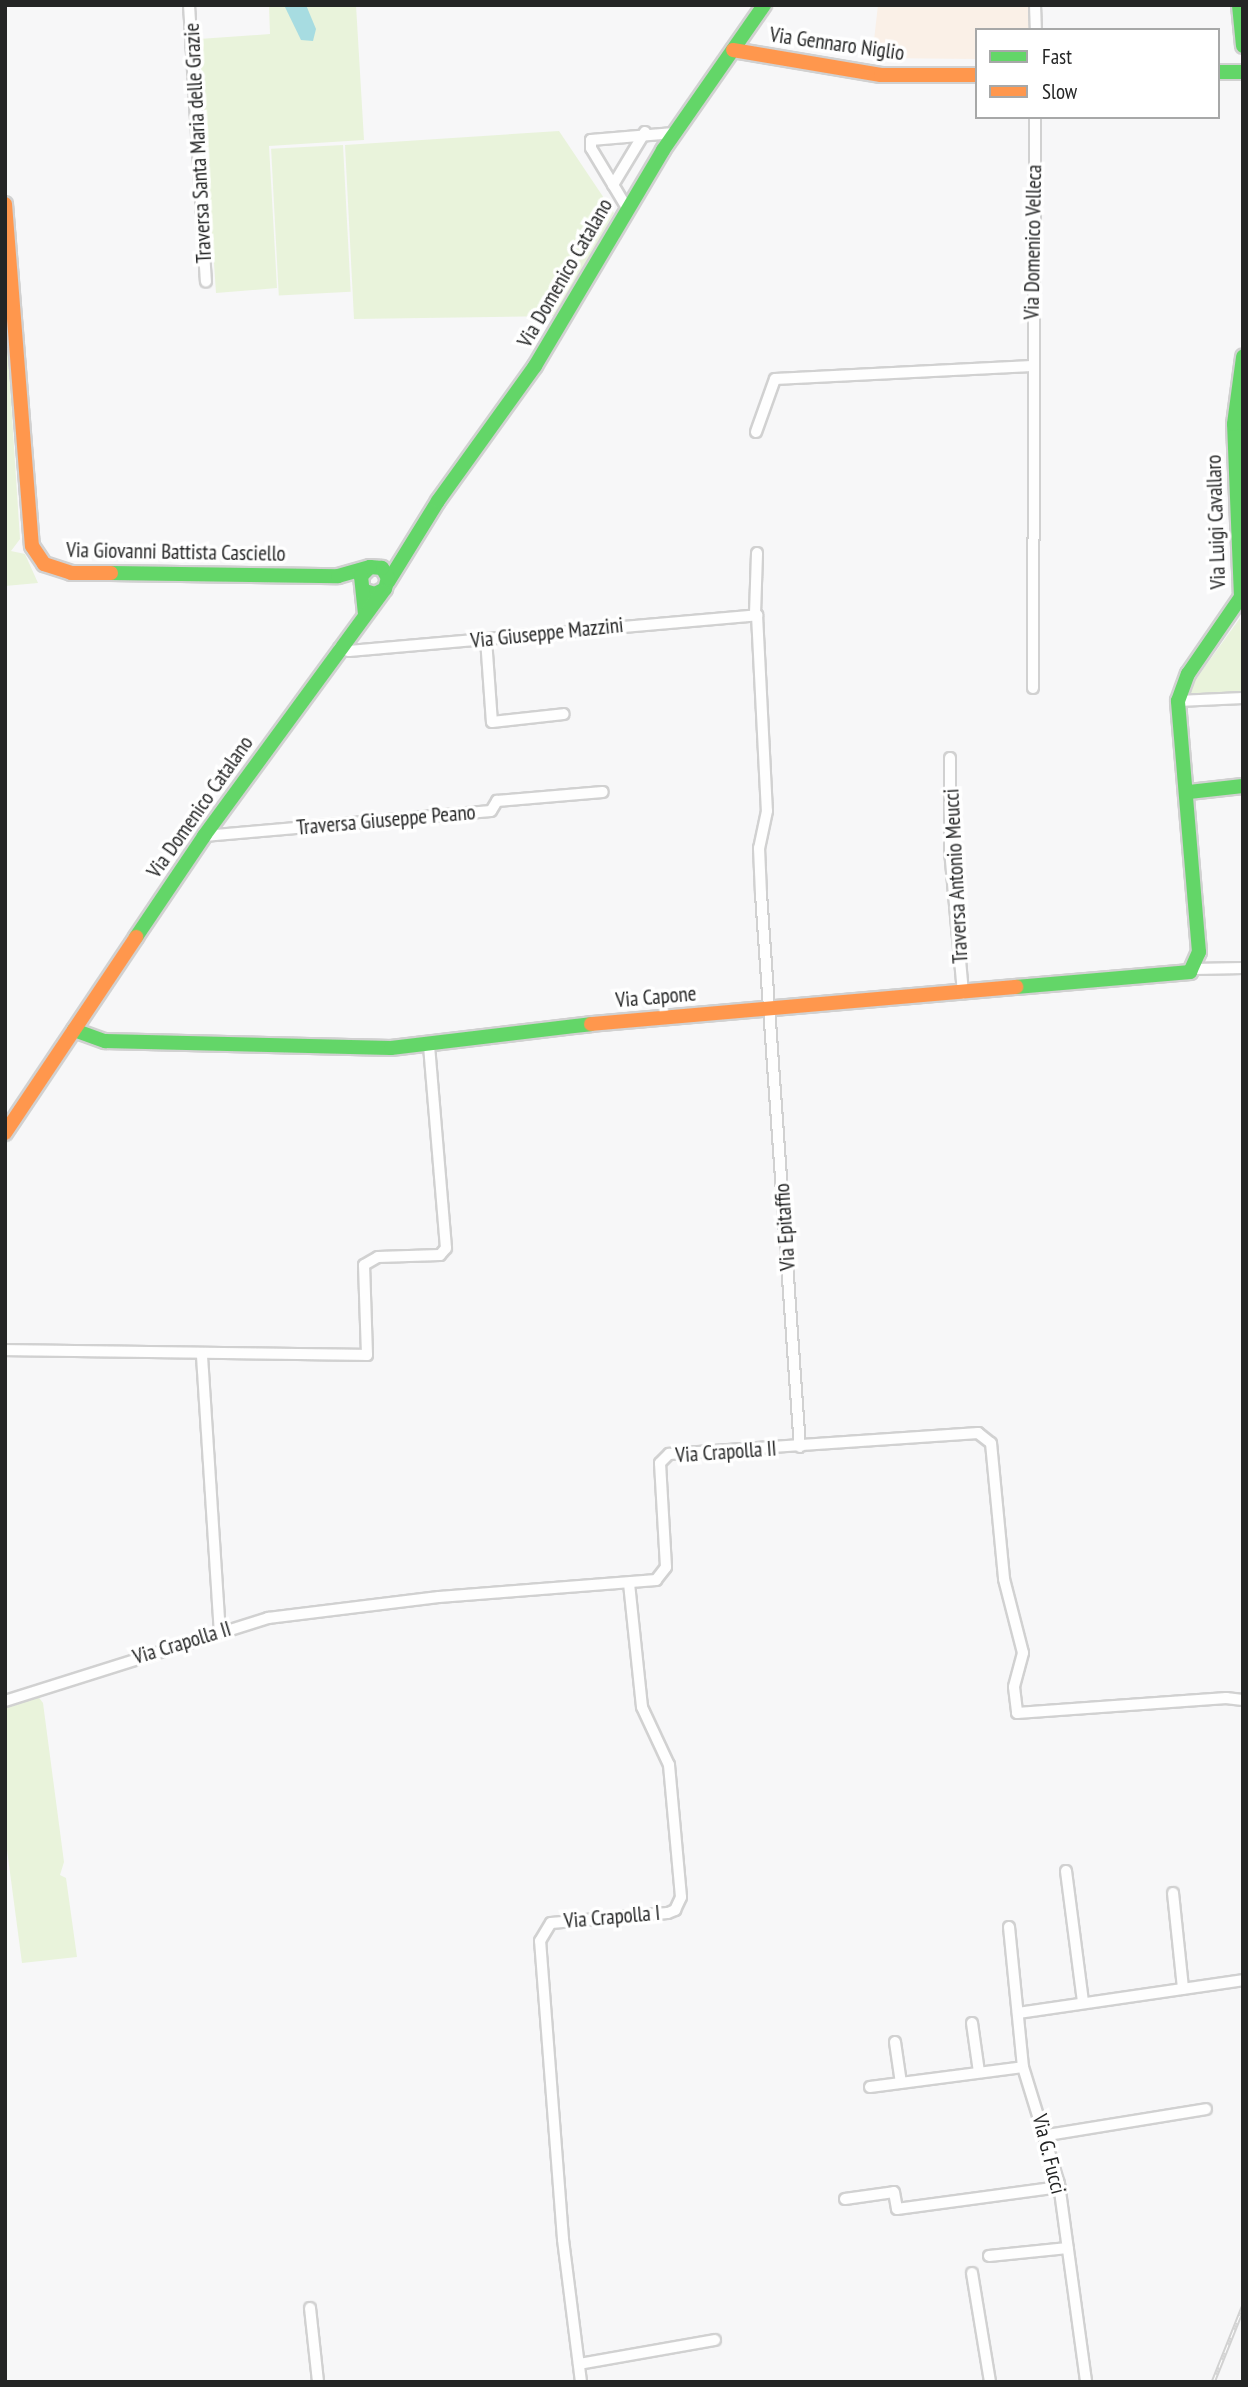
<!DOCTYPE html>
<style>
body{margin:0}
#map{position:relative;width:1248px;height:2387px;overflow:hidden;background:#f7f7f8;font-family:"PT Sans Narrow",sans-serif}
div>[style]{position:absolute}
.education>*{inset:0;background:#faf0e7}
.green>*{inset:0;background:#e9f3db;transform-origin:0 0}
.water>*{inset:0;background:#a7dce1}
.roads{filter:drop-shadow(2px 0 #d1d1d1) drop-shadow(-2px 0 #d1d1d1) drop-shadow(0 2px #d1d1d1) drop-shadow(0 -2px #d1d1d1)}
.street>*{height:10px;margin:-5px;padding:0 5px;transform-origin:5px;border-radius:5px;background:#fefefe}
.fast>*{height:14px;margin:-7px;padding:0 7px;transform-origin:7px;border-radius:7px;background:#63d668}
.slow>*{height:14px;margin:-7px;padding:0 7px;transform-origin:7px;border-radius:7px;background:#ff974d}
.rail>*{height:5px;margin-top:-2.5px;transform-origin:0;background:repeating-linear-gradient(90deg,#fff 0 8px,#d2d2d2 0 16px);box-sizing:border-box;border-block:2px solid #d2d2d2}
span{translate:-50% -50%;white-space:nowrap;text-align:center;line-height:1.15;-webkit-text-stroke:7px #fff;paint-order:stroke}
.street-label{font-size:21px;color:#242525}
.frame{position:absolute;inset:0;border:7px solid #242525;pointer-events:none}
.legend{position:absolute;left:975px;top:28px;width:245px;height:91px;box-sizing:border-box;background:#fff;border:2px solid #a7a8a8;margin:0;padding:9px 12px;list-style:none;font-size:21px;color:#242525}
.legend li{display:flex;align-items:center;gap:14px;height:35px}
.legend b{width:35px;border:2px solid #a7a8a8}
</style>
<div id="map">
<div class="education">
<i style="clip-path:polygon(878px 5px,1029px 5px,1029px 30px,977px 30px,977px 59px,872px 58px)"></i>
</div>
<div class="green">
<i style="clip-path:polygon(269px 5px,356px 5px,364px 140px,269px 146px,277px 288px,216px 293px,199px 39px,270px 34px)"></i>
<i style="clip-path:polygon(559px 131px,614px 213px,558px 316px,354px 319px,345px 145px)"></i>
<i style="left:343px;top:145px;width:147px;height:72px;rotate:87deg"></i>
<i style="clip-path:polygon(5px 308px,20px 539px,11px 551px,25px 554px,38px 583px,5px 586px)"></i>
<i style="clip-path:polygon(1240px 618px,1243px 695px,1186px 698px,1191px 686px)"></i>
<i style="clip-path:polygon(37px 1695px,43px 1703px,64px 1862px,60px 1875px,66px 1878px,77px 1957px,22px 1963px,5px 1835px,5px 1705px)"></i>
</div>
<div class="water">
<i style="clip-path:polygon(284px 5px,306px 5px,316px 29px,313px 41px,301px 40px)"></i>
</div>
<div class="roads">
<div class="street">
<i style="left:189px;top:5px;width:277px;rotate:86.5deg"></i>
<i style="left:1035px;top:5px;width:25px;rotate:88deg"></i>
<i style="left:613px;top:185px;width:62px;rotate:-58.9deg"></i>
<i style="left:627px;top:208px;width:70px;rotate:-121deg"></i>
<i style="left:591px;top:148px;width:8px;rotate:-90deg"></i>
<i style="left:591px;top:140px;width:83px;rotate:-4.8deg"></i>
<i style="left:756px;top:432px;width:56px;rotate:-70.3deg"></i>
<i style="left:775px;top:379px;width:257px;rotate:-2.9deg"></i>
<i style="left:755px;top:614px;width:61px;rotate:-88.1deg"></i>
<i style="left:486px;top:639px;width:83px;rotate:85.9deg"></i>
<i style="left:492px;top:722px;width:72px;rotate:-6.3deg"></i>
<i style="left:339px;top:648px;width:10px;rotate:17deg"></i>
<i style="left:349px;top:651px;width:410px;rotate:-5deg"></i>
<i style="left:757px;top:615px;width:196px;rotate:87.1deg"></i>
<i style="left:767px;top:811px;width:38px;rotate:102deg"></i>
<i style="left:759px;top:848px;width:46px;rotate:87.5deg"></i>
<i style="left:761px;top:894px;width:554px;rotate:85.97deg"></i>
<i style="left:1033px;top:688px;width:571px;rotate:-89.8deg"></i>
<i style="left:1178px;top:701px;width:65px;rotate:-2.6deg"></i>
<i style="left:950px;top:758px;width:92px;rotate:90deg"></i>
<i style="left:950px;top:850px;width:144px;rotate:84.8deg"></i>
<i style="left:204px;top:836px;width:288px;rotate:-5deg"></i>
<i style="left:491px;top:811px;width:12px;rotate:-59deg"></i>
<i style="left:497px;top:801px;width:106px;rotate:-4.9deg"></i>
<i style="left:1194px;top:969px;width:49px;rotate:-1.2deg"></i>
<i style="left:5px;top:1350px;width:362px;rotate:0.8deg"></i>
<i style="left:367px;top:1355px;width:90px;rotate:-91.9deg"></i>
<i style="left:364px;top:1265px;width:16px;rotate:-30deg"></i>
<i style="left:378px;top:1257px;width:62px;rotate:-1.8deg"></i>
<i style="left:440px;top:1255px;width:9px;rotate:-49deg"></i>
<i style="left:446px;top:1248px;width:204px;rotate:-94.8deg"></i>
<i style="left:202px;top:1356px;width:277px;rotate:86.3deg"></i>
<i style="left:5px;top:1701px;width:276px;rotate:-17.5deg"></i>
<i style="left:268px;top:1618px;width:172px;rotate:-7deg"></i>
<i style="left:439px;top:1597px;width:218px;rotate:-4.5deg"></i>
<i style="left:656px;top:1580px;width:16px;rotate:-52deg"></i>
<i style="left:666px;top:1567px;width:104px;rotate:-93.3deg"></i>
<i style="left:660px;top:1463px;width:13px;rotate:-45deg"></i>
<i style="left:669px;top:1454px;width:310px;rotate:-3.9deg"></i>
<i style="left:978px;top:1433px;width:16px;rotate:38deg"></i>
<i style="left:991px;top:1443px;width:137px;rotate:84.5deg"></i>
<i style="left:1004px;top:1579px;width:76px;rotate:75.6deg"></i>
<i style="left:1023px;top:1653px;width:35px;rotate:105deg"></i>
<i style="left:1014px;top:1687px;width:26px;rotate:83deg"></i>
<i style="left:1017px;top:1713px;width:210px;rotate:-4.1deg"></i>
<i style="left:1226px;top:1698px;width:17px;rotate:7deg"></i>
<i style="left:1066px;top:1871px;width:132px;rotate:82.6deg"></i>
<i style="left:1173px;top:1893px;width:96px;rotate:84deg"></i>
<i style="left:1009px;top:1927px;width:141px;rotate:84.3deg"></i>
<i style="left:1023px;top:2067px;width:122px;rotate:72.9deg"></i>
<i style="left:1059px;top:2184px;width:200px;rotate:82.2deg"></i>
<i style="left:1018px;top:2013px;width:227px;rotate:-8.3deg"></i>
<i style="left:972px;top:2023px;width:49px;rotate:81.9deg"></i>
<i style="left:895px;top:2042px;width:41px;rotate:81.7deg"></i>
<i style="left:870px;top:2087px;width:154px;rotate:-7.4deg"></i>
<i style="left:1048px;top:2135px;width:160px;rotate:-9.3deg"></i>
<i style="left:845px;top:2199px;width:49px;rotate:-8.1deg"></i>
<i style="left:894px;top:2192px;width:17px;rotate:80deg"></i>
<i style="left:897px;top:2209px;width:164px;rotate:-7.7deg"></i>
<i style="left:989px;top:2256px;width:79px;rotate:-5.8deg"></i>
<i style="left:972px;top:2273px;width:110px;rotate:80.6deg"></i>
<i style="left:310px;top:2308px;width:74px;rotate:83.8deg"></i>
<i style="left:579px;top:2364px;width:138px;rotate:-10deg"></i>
<i style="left:581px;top:2382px;width:144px;rotate:-97.2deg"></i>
<i style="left:563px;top:2239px;width:299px;rotate:-94.4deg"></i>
<i style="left:540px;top:1941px;width:21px;rotate:-59deg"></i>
<i style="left:551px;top:1923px;width:117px;rotate:-4.9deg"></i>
<i style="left:668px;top:1913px;width:8px;rotate:-23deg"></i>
<i style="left:675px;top:1910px;width:14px;rotate:-65deg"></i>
<i style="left:681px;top:1897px;width:133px;rotate:-95.2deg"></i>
<i style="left:669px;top:1765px;width:64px;rotate:-115deg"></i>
<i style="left:642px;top:1707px;width:125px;rotate:-96deg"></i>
</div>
<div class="fast">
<i style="left:1239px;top:5px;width:41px;rotate:84.4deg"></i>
<i style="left:1218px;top:72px;width:25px"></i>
<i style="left:111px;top:573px;width:227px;rotate:0.8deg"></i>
<i style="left:338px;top:576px;width:33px;rotate:-16deg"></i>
<i style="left:388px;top:582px;width:95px;rotate:-58.3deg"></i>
<i style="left:438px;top:501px;width:166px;rotate:-54.3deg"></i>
<i style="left:535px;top:366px;width:251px;rotate:-59.3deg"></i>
<i style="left:663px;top:150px;width:177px;rotate:-55.1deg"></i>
<i style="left:365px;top:591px;width:10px;rotate:17deg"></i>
<i style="left:375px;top:594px;width:11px;rotate:-27deg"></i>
<i style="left:385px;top:589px;width:11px;rotate:-75deg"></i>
<i style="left:388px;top:578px;width:12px;rotate:-121deg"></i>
<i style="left:382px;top:568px;width:12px;rotate:-175deg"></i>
<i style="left:370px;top:567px;width:13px;rotate:135deg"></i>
<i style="left:361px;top:576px;width:37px;rotate:84deg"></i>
<i style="left:1189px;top:792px;width:54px;rotate:-6.3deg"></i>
<i style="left:136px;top:937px;width:122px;rotate:-56deg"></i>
<i style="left:204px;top:836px;width:303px;rotate:-53.8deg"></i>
<i style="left:1016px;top:987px;width:175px;rotate:-4.9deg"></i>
<i style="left:1190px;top:972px;width:22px;rotate:-66deg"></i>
<i style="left:1199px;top:952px;width:252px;rotate:-94.8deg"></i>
<i style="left:1178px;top:701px;width:29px;rotate:-70deg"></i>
<i style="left:1188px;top:674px;width:93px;rotate:-55.5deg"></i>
<i style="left:1241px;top:597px;width:173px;rotate:-92.3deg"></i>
<i style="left:1234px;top:424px;width:68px;rotate:-82.3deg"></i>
<i style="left:74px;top:1030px;width:33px;rotate:20deg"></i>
<i style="left:105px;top:1041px;width:286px;rotate:1.4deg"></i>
<i style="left:391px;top:1048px;width:201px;rotate:-6.8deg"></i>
</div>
<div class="slow">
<i style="left:733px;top:50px;width:150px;rotate:9.6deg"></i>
<i style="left:881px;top:75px;width:96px"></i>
<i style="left:5px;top:204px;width:343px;rotate:85.5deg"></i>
<i style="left:32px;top:546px;width:22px;rotate:56deg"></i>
<i style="left:44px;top:564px;width:28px;rotate:18deg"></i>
<i style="left:71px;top:573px;width:40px"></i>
<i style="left:591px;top:1024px;width:427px;rotate:-5deg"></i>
<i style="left:5px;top:1133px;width:236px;rotate:-56.2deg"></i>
</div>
</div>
<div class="rail">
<i style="left:1213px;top:2382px;width:81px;rotate:-68.2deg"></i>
</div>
<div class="street-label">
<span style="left:837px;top:44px;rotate:8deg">Via Gennaro Niglio</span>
<span style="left:198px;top:143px;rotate:-93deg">Traversa Santa Maria delle Grazie</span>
<span style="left:1033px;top:242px;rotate:-89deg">Via Domenico Velleca</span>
<span style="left:565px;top:273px;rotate:-60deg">Via Domenico Catalano</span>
<span style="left:1216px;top:522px;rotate:-92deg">Via Luigi Cavallaro</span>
<span style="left:176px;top:552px;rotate:1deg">Via Giovanni Battista Casciello</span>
<span style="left:547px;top:633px;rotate:-6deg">Via Giuseppe Mazzini</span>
<span style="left:200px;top:807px;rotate:-55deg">Via Domenico Catalano</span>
<span style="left:386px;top:820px;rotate:-5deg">Traversa Giuseppe Peano</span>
<span style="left:956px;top:876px;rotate:-93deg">Traversa Antonio Meucci</span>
<span style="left:656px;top:997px;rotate:-5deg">Via Capone</span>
<span style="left:785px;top:1227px;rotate:-94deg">Via Epitaffio</span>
<span style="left:726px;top:1452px;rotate:-4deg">Via Crapolla II</span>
<span style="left:182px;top:1643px;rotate:-17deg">Via Crapolla II</span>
<span style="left:612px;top:1917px;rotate:-5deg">Via Crapolla I</span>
<span style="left:1049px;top:2154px;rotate:76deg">Via G. Fucci</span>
</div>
<div class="frame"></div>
<ul class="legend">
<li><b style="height:9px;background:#63d668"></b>Fast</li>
<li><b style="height:9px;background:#ff974d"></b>Slow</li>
</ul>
</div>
